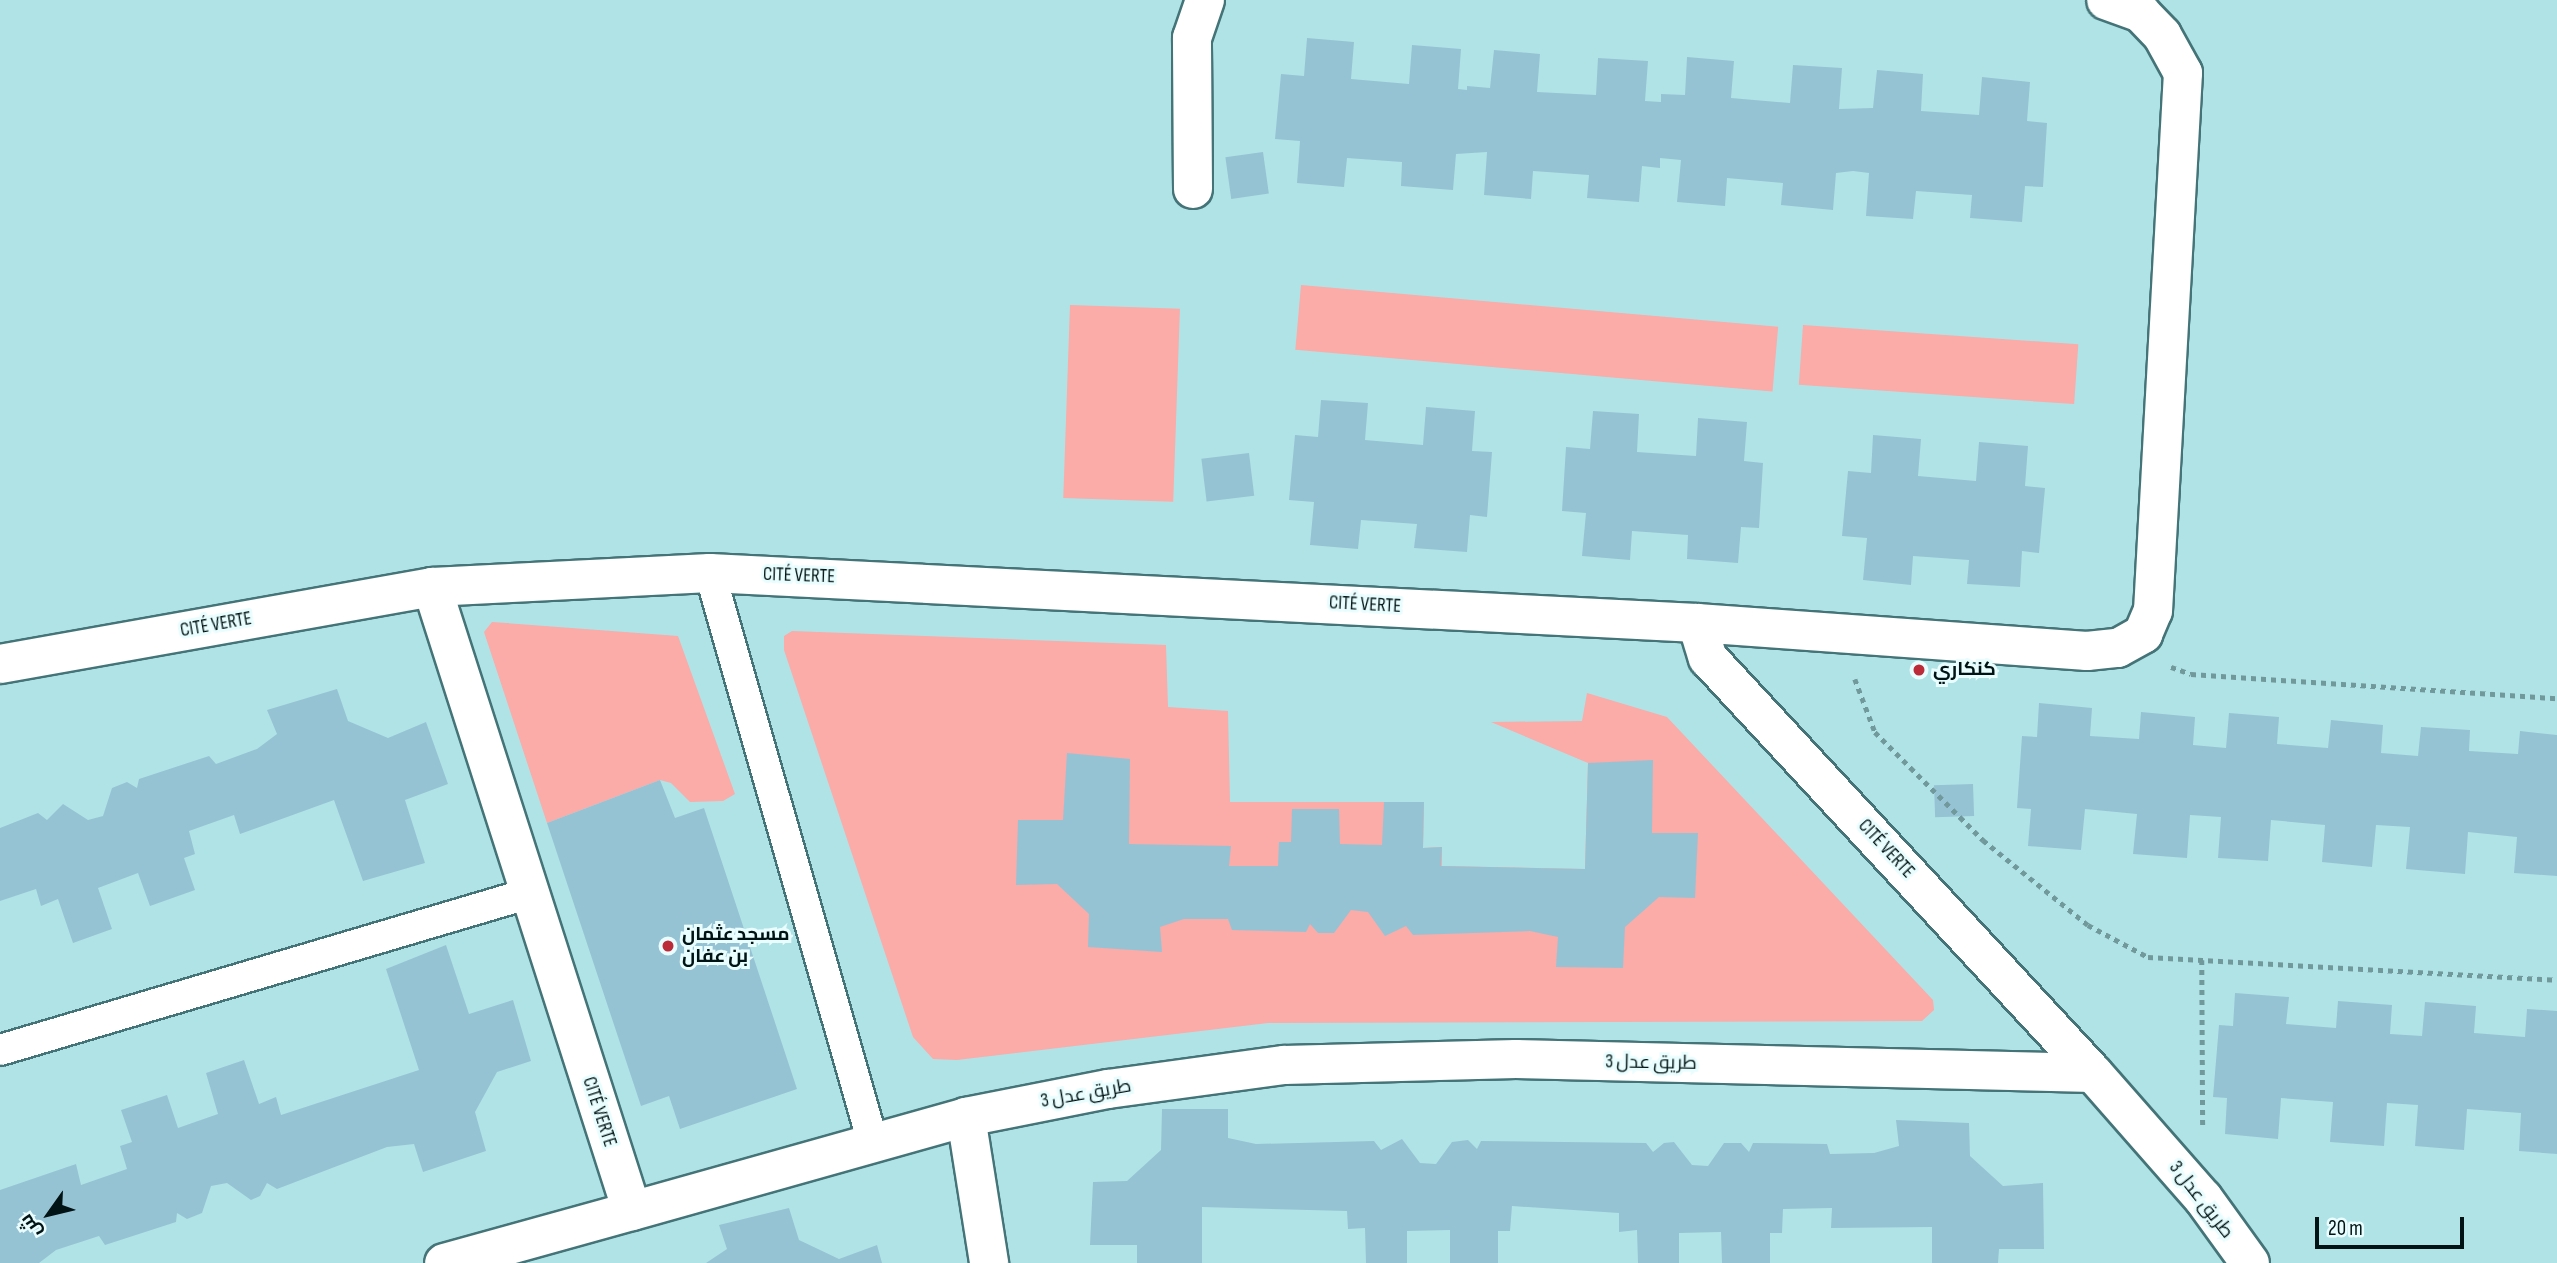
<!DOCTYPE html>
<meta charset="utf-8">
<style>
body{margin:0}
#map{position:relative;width:2557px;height:1263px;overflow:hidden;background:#b0e3e6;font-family:"Sofia Sans Condensed",Cairo,sans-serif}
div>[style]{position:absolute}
.green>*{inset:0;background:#fbaba8;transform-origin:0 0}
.building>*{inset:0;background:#96c3d3;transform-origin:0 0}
.path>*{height:4.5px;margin-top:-2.25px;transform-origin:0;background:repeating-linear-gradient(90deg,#71989a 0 5px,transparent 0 10px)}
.roads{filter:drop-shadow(2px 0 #447478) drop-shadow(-2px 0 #447478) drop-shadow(0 2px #447478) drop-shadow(0 -2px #447478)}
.service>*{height:30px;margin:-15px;padding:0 15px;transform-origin:15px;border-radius:15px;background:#fff}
.minor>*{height:38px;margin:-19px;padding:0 19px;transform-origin:19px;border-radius:19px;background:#fff}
.dots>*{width:19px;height:19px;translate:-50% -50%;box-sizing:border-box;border:4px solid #e9fdff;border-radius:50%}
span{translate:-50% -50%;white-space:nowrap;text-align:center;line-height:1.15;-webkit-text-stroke:6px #e9fdff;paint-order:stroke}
.street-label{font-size:19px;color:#011314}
.poi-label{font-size:19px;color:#011314;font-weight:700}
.left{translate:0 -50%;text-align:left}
.north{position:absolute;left:14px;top:1179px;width:70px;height:70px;-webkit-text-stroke:5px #e9fdff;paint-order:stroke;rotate:236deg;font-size:19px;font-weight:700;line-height:28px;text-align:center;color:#011314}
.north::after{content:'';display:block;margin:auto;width:24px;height:32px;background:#011314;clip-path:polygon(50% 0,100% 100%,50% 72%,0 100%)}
.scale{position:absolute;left:2315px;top:1217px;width:149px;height:32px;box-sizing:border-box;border:4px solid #011314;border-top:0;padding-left:9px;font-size:21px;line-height:24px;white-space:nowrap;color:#011314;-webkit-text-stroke:5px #e9fdff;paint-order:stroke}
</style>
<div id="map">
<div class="green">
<i style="left:1301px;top:285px;width:479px;height:65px;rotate:5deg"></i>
<i style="left:1070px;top:305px;width:110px;height:193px;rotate:2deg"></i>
<i style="left:1803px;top:325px;width:276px;height:60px;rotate:4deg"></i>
<i style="clip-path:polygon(492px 622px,678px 636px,735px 794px,723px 801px,690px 802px,671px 783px,660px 780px,547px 823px,484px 632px)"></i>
<i style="clip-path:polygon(792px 631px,1166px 645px,1168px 707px,1228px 711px,1230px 802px,1424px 802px,1423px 848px,1442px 847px,1442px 866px,1585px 869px,1588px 763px,1491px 722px,1582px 721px,1587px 693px,1667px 717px,1933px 1000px,1934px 1010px,1922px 1021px,1268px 1023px,957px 1060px,933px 1059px,913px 1037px,784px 650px,784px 636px)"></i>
</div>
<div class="building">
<i style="clip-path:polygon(1307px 38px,1354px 42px,1351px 79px,1409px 84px,1412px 45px,1461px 49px,1458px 89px,1467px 90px,1467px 86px,1490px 88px,1494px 50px,1540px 54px,1537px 92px,1596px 95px,1598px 58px,1648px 61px,1645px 101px,1661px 102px,1661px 94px,1685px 95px,1687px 57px,1734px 61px,1731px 98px,1790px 103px,1793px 65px,1842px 68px,1839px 109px,1873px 108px,1877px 70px,1923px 74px,1921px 111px,1979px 115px,1982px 77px,2030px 82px,2027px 121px,2047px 123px,2043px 187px,2025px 186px,2022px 222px,1970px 218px,1972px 195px,1916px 191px,1913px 219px,1866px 216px,1869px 173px,1853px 171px,1836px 173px,1833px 210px,1781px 205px,1783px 183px,1727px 178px,1725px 206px,1677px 202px,1681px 160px,1660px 158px,1660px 168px,1642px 166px,1639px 202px,1587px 198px,1589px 175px,1533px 171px,1531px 199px,1484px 195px,1487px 152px,1456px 154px,1453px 190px,1401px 186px,1402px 162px,1347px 158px,1344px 187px,1297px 183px,1300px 141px,1275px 139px,1281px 74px,1304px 76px)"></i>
<i style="left:1263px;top:152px;width:42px;height:38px;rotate:82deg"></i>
<i style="clip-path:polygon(1321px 400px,1368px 403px,1365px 440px,1423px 445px,1426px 407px,1475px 411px,1472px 451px,1492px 452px,1487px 517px,1470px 515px,1467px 552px,1414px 548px,1417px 524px,1361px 520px,1358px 549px,1310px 545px,1314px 502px,1289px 500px,1295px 435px,1318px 437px)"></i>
<i style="clip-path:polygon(1593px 411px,1639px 414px,1637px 452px,1696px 456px,1698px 418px,1747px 422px,1744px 461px,1763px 463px,1759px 528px,1741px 527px,1738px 563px,1687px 559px,1688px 535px,1632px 531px,1630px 560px,1582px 556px,1586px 513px,1562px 511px,1566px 447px,1590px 449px)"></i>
<i style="clip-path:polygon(1873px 435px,1921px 439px,1918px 476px,1976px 481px,1979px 442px,2028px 446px,2025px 486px,2045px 488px,2039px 553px,2022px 551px,2020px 587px,1967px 584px,1969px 560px,1913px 556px,1911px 585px,1863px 580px,1867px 538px,1842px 536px,1848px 471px,1871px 473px)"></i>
<i style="left:1249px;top:453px;width:43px;height:48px;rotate:83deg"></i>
<i style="clip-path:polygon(337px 689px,348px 721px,388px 738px,426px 722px,448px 784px,405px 800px,425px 863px,363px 881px,334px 800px,240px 834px,234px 815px,189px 831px,195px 854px,184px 858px,195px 890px,150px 906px,138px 873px,98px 888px,112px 929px,73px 943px,58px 899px,41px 906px,36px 889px,0 901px,0 828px,38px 813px,47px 820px,63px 804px,88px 820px,103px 816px,112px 788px,127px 782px,137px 788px,139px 779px,209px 756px,216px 764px,257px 749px,277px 734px,267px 710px)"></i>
<i style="clip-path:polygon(2039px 703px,2092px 708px,2090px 736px,2139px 739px,2141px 712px,2195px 717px,2193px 745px,2226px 748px,2229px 713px,2279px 717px,2277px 744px,2328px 748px,2331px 720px,2383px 725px,2381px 753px,2418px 756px,2421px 727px,2470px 730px,2469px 751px,2518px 754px,2520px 731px,2557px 735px,2557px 876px,2514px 873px,2517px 837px,2468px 832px,2465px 874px,2406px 869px,2410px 827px,2376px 825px,2372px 867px,2322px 862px,2325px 825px,2271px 820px,2268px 861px,2218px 858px,2221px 817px,2190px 815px,2187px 858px,2133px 854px,2137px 814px,2085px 809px,2081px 850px,2028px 846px,2031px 809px,2017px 808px,2022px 736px,2037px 737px)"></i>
<i style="clip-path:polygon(1067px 753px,1130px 759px,1129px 844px,1231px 846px,1229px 866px,1278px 866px,1279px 842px,1291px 842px,1292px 809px,1339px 809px,1340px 844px,1382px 845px,1384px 802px,1424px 802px,1423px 848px,1442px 847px,1441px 866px,1585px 869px,1588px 763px,1653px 760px,1652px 833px,1698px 833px,1695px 898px,1659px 897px,1625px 927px,1623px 968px,1556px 967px,1558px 937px,1530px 931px,1413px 935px,1406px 926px,1385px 936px,1368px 912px,1351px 910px,1334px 933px,1318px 933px,1310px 924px,1306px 932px,1232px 930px,1228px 919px,1184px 919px,1160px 927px,1162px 952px,1088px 947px,1089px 914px,1057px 884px,1016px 885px,1018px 820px,1063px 820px)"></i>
<i style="clip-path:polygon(660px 780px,675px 818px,704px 808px,797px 1089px,680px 1129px,669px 1096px,641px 1106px,547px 823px)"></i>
<i style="left:1973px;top:784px;width:32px;height:39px;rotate:88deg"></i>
<i style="clip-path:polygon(446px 945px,469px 1014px,513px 1000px,531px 1061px,497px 1072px,475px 1112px,486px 1151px,423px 1172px,414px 1144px,387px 1147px,277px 1189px,267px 1183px,260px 1196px,251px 1200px,227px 1183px,211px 1186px,202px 1213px,187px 1219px,177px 1213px,176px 1222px,105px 1245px,99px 1236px,56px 1250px,39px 1263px,0 1263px,0 1190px,76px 1164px,81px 1185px,127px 1169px,120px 1146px,132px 1142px,121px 1110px,167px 1095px,178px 1128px,218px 1114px,206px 1073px,244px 1060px,259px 1104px,276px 1097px,281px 1115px,419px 1070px,386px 969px)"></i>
<i style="clip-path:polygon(2235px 993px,2289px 997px,2286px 1024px,2336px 1028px,2338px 1001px,2392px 1005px,2390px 1034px,2422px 1036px,2425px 1002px,2476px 1006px,2474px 1033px,2525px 1037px,2527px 1009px,2557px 1011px,2557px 1154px,2519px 1151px,2521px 1113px,2467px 1109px,2464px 1150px,2415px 1146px,2418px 1105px,2387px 1103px,2384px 1146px,2330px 1142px,2333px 1102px,2281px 1098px,2278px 1139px,2225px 1134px,2227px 1098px,2213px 1097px,2219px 1025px,2233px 1026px)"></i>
<i style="clip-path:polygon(1162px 1109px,1228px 1109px,1228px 1138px,1256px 1144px,1374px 1141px,1381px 1150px,1402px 1139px,1420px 1163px,1436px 1164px,1452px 1142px,1468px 1140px,1477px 1149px,1481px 1141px,1646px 1143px,1653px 1152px,1664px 1143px,1674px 1142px,1692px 1165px,1708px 1166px,1724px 1143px,1741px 1143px,1749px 1152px,1753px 1143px,1827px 1144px,1830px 1154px,1874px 1153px,1899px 1146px,1896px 1120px,1969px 1123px,1970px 1156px,2003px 1186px,2043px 1183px,2044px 1249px,1999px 1249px,1998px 1263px,1932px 1263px,1932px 1227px,1831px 1228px,1832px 1208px,1783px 1209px,1782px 1233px,1770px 1233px,1770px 1263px,1722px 1263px,1721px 1232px,1679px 1233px,1679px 1263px,1638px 1263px,1637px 1230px,1619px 1232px,1619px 1213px,1512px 1206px,1510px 1231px,1498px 1231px,1498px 1263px,1450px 1263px,1450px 1230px,1407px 1231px,1407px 1263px,1366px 1263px,1365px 1228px,1348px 1229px,1347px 1211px,1202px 1207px,1202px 1263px,1137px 1263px,1137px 1245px,1090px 1245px,1093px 1182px,1127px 1181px,1161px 1150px)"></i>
<i style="clip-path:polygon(789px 1208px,799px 1240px,839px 1259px,877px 1245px,882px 1263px,706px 1263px,727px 1249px,719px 1225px)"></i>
</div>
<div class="path">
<i style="left:2171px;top:667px;width:21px;rotate:19deg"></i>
<i style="left:2191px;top:674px;width:367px;rotate:3.8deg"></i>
<i style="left:1855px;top:679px;width:57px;rotate:69.3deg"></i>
<i style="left:1875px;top:732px;width:153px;rotate:45deg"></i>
<i style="left:1983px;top:840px;width:135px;rotate:39deg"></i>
<i style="left:2088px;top:925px;width:68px;rotate:28.1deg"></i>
<i style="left:2148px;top:957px;width:410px;rotate:3.2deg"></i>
<i style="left:2202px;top:960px;width:167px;rotate:89.7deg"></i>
</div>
<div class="roads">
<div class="service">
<i style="left:710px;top:573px;width:593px;rotate:74.04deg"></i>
<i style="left:0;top:1050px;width:550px;rotate:-16.49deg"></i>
</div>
<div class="minor">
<i style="left:1193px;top:189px;width:151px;rotate:-90.4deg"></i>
<i style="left:1192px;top:38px;width:40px;rotate:-71.1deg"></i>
<i style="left:432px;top:587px;width:655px;rotate:72.23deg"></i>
<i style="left:632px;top:1211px;width:195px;rotate:164.5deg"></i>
<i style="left:1697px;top:623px;width:391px;rotate:4.1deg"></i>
<i style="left:2087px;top:651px;width:31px;rotate:-6deg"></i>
<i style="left:2118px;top:648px;width:29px;rotate:-29deg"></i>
<i style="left:2143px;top:634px;width:25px;rotate:-67deg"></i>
<i style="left:2153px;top:611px;width:539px;rotate:-86.81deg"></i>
<i style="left:2183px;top:73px;width:43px;rotate:-118.9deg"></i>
<i style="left:2162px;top:35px;width:30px;rotate:-134deg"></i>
<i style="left:2141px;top:13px;width:37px;rotate:-160deg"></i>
<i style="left:0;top:664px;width:439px;rotate:-10.1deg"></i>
<i style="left:432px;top:587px;width:278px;rotate:-2.9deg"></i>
<i style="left:710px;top:573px;width:988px;rotate:2.9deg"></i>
<i style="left:1697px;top:623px;width:37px;rotate:73deg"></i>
<i style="left:1708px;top:658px;width:566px;rotate:47.15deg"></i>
<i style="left:966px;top:1117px;width:145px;rotate:-11.2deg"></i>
<i style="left:1108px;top:1089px;width:178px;rotate:-7.8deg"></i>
<i style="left:1284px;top:1065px;width:232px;rotate:-1.5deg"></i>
<i style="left:1516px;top:1059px;width:577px;rotate:1.39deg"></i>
<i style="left:2093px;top:1073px;width:167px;rotate:48.7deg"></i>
<i style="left:2203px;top:1198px;width:80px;rotate:54.1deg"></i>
<i style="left:632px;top:1211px;width:347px;rotate:-15.7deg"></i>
<i style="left:966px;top:1117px;width:148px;rotate:81deg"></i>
</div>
</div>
<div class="dots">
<i style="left:1919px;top:670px;background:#bc2b38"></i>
<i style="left:668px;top:946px;background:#bc2b38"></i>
</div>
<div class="street-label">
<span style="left:799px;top:576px;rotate:2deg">CITÉ VERTE</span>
<span style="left:1365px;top:605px;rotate:3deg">CITÉ VERTE</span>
<span style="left:216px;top:625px;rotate:-10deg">CITÉ VERTE</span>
<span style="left:1886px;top:849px;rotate:47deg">CITÉ VERTE</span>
<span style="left:1651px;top:1063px;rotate:1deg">طريق عدل 3</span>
<span style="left:1086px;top:1094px;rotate:-10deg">طريق عدل 3</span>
<span style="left:599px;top:1112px;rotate:72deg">CITÉ VERTE</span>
<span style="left:2201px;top:1200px;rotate:52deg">طريق عدل 3</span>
</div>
<div class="poi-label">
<span class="left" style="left:1933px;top:670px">كنكاري</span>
<span class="left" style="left:682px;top:946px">مسجد عثمان<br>بن عفان</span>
</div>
<div class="north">ش</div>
<div class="scale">20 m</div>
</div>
